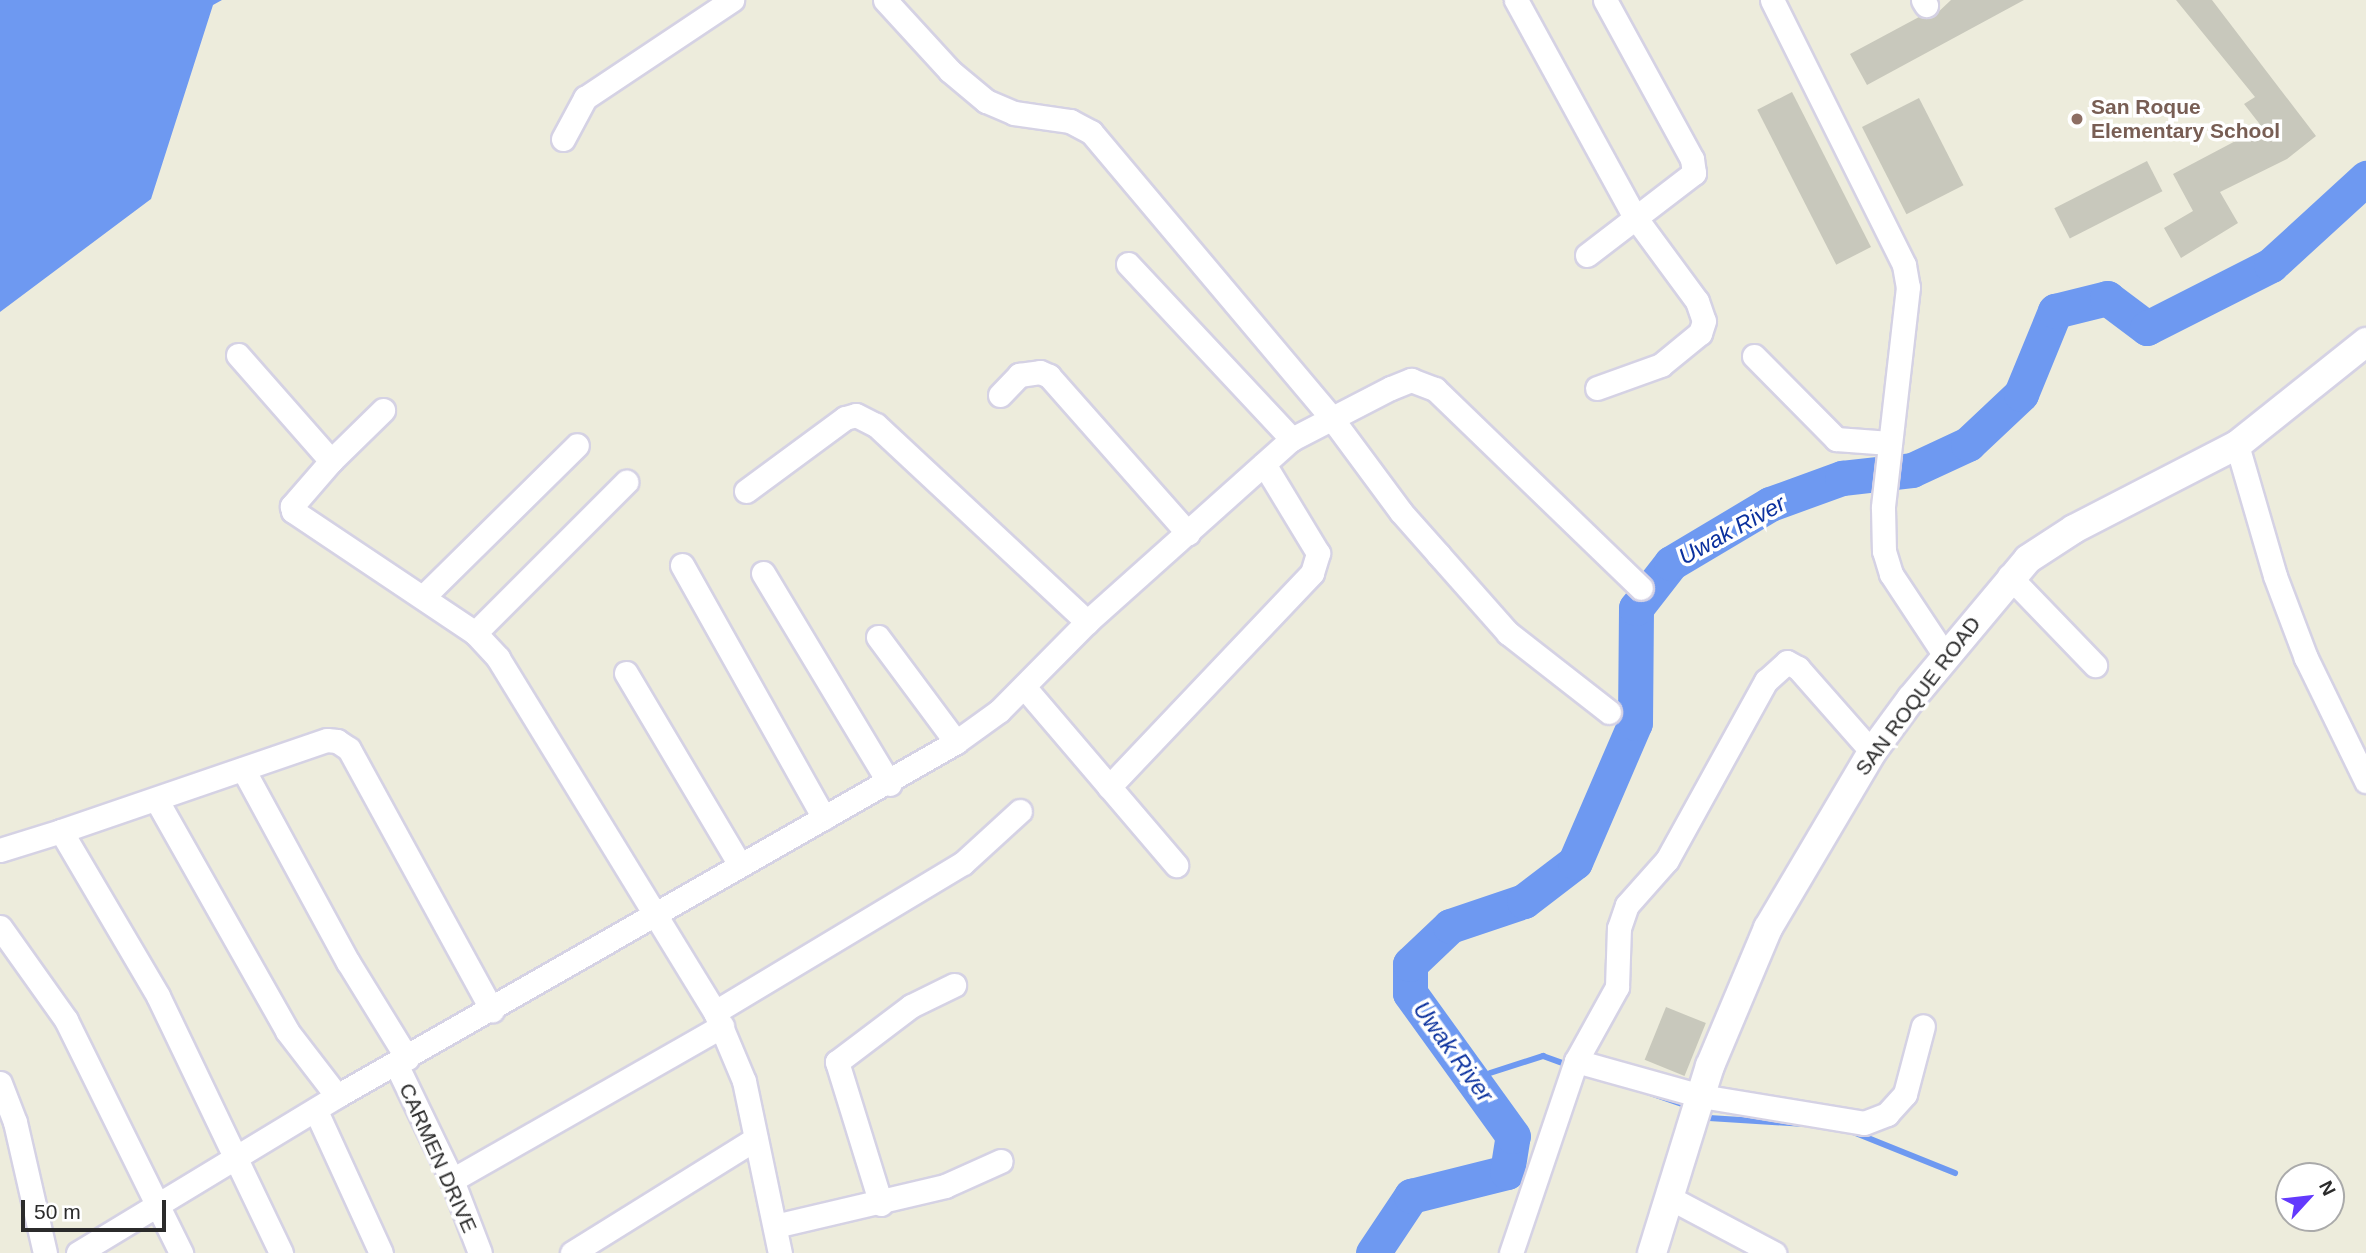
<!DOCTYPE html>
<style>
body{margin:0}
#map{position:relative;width:2366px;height:1253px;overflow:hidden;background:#edecdc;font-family:Helvetica,sans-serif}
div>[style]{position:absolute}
.water>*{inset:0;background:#6e99f1}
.stream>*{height:6px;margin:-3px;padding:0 3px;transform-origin:3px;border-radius:3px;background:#6e99f1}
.river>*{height:35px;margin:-17.5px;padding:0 17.5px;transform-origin:17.5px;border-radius:17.5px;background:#6e99f1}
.building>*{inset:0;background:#c8c8bc;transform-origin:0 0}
.roads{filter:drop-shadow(2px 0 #d5d2e4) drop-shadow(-2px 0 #d5d2e4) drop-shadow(0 2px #d5d2e4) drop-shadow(0 -2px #d5d2e4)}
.minor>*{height:23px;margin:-11.5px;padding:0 11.5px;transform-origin:11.5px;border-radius:11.5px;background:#fff}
.tertiary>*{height:28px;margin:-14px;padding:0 14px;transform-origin:14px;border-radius:14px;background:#fff}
.dots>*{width:19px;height:19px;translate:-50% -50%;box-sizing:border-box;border:4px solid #fff;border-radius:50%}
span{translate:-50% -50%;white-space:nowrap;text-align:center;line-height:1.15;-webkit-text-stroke:7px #fff;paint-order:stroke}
.education-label{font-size:21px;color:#785e54;font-weight:700}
.left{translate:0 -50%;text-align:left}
.street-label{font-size:21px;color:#2b2b2b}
.water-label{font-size:23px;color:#0b319e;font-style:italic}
.north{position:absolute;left:2275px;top:1162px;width:70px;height:70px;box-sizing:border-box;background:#fff;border:2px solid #aaa;border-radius:50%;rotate:63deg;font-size:19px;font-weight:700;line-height:28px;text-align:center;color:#2b2b2b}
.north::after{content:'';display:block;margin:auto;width:24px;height:32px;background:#6339fd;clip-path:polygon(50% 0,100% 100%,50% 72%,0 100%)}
.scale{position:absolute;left:21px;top:1200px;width:145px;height:32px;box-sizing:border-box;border:4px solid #2b2b2b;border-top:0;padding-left:9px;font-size:21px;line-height:24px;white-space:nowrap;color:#2b2b2b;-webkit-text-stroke:5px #fff;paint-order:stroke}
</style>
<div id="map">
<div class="water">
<i style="clip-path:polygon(0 0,222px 0,213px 5px,151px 199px,0 312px)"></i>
</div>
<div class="stream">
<i style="left:1490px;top:1073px;width:56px;rotate:-17.8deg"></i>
<i style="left:1543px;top:1056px;width:29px;rotate:20deg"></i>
<i style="left:1647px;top:1092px;width:36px;rotate:19deg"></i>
<i style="left:1709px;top:1118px;width:96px;rotate:3.6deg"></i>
<i style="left:1853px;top:1132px;width:110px;rotate:21.9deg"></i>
</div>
<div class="river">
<i style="left:1373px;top:1253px;width:69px;rotate:-56.3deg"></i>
<i style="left:1411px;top:1196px;width:99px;rotate:-14deg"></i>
<i style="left:1507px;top:1172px;width:36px;rotate:-81deg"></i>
<i style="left:1513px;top:1136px;width:176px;rotate:-125.8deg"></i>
<i style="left:1410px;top:993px;width:29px;rotate:-90deg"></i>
<i style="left:1410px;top:964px;width:55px;rotate:-43.5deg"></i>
<i style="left:1450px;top:926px;width:78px;rotate:-18.7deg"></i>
<i style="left:1524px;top:901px;width:64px;rotate:-37.4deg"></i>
<i style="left:1575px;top:862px;width:151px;rotate:-66.7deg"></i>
<i style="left:1635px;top:723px;width:115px;rotate:-89.5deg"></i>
<i style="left:1636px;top:608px;width:57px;rotate:-52.1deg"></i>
<i style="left:1671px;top:563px;width:115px;rotate:-30.8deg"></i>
<i style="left:1770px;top:504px;width:77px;rotate:-19.9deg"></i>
<i style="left:1842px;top:478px;width:70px;rotate:-6.5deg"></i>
<i style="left:1912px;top:470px;width:62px;rotate:-24.9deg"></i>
<i style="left:1968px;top:444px;width:73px;rotate:-43.3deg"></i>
<i style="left:2021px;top:394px;width:90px;rotate:-67.7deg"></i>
<i style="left:2055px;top:311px;width:54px;rotate:-14deg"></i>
<i style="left:2107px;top:298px;width:50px;rotate:36.9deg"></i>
<i style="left:2147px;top:328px;width:139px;rotate:-26.9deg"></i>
<i style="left:2271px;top:265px;width:129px;rotate:-42.5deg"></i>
</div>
<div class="building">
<i style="clip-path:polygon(1951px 0,2024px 0,1867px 85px,1850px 54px,1919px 17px,1933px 17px)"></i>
<i style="clip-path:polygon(2176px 0,2212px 0,2316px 136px,2287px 159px,2220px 192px,2238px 223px,2181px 258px,2164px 228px,2193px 211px,2173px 174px,2262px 127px,2244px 104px,2255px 97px)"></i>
<i style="left:1792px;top:92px;width:174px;height:39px;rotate:63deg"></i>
<i style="left:1919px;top:98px;width:98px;height:64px;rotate:63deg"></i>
<i style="left:2147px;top:161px;width:34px;height:104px;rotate:63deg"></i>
<i style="left:1666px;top:1007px;width:43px;height:57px;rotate:22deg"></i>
</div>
<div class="roads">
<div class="minor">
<i style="left:885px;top:0;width:96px;rotate:47.5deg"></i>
<i style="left:950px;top:71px;width:47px;rotate:39.8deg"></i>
<i style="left:986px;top:101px;width:30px;rotate:23deg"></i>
<i style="left:1014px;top:113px;width:57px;rotate:8.1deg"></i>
<i style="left:1070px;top:121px;width:24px;rotate:28deg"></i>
<i style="left:1091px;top:132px;width:371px;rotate:49.9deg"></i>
<i style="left:1330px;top:416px;width:119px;rotate:53.5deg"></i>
<i style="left:1401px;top:512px;width:57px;rotate:48.5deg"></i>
<i style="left:1439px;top:555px;width:104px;rotate:48.5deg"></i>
<i style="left:1508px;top:633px;width:128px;rotate:38deg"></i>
<i style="left:1516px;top:0;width:247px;rotate:61.3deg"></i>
<i style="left:1635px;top:217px;width:104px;rotate:53.6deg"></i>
<i style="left:1697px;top:301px;width:21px;rotate:71deg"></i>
<i style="left:1704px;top:321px;width:13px;rotate:108deg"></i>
<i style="left:1700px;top:333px;width:50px;rotate:140.6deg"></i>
<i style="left:1661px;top:365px;width:68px;rotate:160.2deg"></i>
<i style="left:1772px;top:0;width:296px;rotate:63.5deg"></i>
<i style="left:1904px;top:265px;width:22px;rotate:80deg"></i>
<i style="left:1908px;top:287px;width:222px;rotate:96.5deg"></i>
<i style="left:1883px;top:508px;width:43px;rotate:88.7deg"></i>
<i style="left:1884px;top:551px;width:24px;rotate:73deg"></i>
<i style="left:1891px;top:574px;width:100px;rotate:56.5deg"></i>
<i style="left:1923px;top:0;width:6px;rotate:59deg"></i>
<i style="left:563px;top:139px;width:47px;rotate:-61.8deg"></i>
<i style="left:585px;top:98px;width:177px;rotate:-33.7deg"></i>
<i style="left:1587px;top:255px;width:135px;rotate:-37.5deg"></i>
<i style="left:1694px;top:173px;width:14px;rotate:-98deg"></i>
<i style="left:1692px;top:159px;width:181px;rotate:-118.7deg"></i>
<i style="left:1128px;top:264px;width:240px;rotate:46.9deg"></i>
<i style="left:238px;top:355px;width:141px;rotate:48.7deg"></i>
<i style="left:331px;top:461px;width:60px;rotate:130.9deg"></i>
<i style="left:292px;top:506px;width:5px;rotate:79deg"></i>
<i style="left:293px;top:511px;width:219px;rotate:33.8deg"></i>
<i style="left:475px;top:633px;width:34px;rotate:47deg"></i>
<i style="left:498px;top:658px;width:415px;rotate:58.5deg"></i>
<i style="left:715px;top:1012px;width:75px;rotate:67.2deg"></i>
<i style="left:744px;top:1081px;width:176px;rotate:78.2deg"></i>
<i style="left:1754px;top:356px;width:117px;rotate:45.3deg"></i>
<i style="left:1836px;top:439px;width:54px;rotate:4.2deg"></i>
<i style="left:1000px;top:395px;width:28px;rotate:-46deg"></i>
<i style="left:1019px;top:375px;width:21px;rotate:-8deg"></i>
<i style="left:1040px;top:372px;width:10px;rotate:24deg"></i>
<i style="left:1049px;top:376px;width:210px;rotate:48.5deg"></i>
<i style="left:2237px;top:445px;width:136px;rotate:73.8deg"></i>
<i style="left:2275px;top:576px;width:88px;rotate:69.3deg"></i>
<i style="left:2306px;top:658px;width:137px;rotate:64deg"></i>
<i style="left:331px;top:461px;width:73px;rotate:-44.4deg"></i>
<i style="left:746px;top:491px;width:123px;rotate:-36.4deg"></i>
<i style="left:845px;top:418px;width:11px;rotate:-15deg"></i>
<i style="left:856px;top:415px;width:22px;rotate:27deg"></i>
<i style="left:876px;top:425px;width:289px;rotate:43deg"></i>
<i style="left:682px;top:565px;width:290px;rotate:60.7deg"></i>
<i style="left:763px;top:573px;width:246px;rotate:59deg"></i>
<i style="left:2009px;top:576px;width:124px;rotate:46deg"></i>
<i style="left:423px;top:597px;width:216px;rotate:-44.6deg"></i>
<i style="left:475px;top:633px;width:214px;rotate:-45deg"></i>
<i style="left:878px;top:637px;width:131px;rotate:53.4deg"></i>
<i style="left:626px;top:673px;width:223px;rotate:59.3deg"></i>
<i style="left:1025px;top:688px;width:233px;rotate:49.5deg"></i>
<i style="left:243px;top:769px;width:220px;rotate:61.5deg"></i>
<i style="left:348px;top:962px;width:113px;rotate:58.4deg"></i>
<i style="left:1109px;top:787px;width:295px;rotate:-46.5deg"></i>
<i style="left:1312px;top:573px;width:21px;rotate:-73deg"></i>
<i style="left:1318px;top:553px;width:104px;rotate:-121.2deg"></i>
<i style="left:156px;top:799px;width:266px;rotate:60.5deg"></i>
<i style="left:287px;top:1031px;width:82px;rotate:52.4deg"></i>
<i style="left:61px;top:831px;width:281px;rotate:-18.9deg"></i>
<i style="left:327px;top:740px;width:10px;rotate:6deg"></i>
<i style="left:337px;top:741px;width:14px;rotate:34deg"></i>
<i style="left:349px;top:749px;width:298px;rotate:61.3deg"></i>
<i style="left:0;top:850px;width:64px;rotate:-17.3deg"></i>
<i style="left:61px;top:831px;width:191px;rotate:59.5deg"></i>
<i style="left:158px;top:996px;width:285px;rotate:64.4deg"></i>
<i style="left:0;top:927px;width:114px;rotate:54.6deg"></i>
<i style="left:66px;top:1020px;width:260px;rotate:63.7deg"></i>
<i style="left:715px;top:1012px;width:289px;rotate:-31deg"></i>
<i style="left:963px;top:863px;width:77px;rotate:-42.4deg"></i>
<i style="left:1576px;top:1061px;width:130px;rotate:15.6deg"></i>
<i style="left:1701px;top:1096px;width:165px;rotate:9.4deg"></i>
<i style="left:1864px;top:1123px;width:25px;rotate:-21deg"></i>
<i style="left:1887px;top:1114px;width:27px;rotate:-48deg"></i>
<i style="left:1905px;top:1094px;width:70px;rotate:-75.2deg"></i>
<i style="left:396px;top:1064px;width:129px;rotate:64.2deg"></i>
<i style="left:452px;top:1180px;width:78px;rotate:69deg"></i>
<i style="left:0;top:1083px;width:42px;rotate:69deg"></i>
<i style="left:15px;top:1122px;width:134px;rotate:77.1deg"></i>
<i style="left:316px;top:1111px;width:156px;rotate:65.4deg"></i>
<i style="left:452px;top:1180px;width:311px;rotate:-29.7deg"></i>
<i style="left:1670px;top:1198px;width:118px;rotate:27.9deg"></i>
<i style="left:881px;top:1204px;width:149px;rotate:-107.2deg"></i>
<i style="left:837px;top:1062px;width:93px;rotate:-37.1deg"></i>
<i style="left:911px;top:1006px;width:48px;rotate:-26deg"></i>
<i style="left:775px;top:1226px;width:175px;rotate:-13.2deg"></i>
<i style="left:945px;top:1186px;width:61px;rotate:-24.1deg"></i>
<i style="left:78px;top:1253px;width:303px;rotate:-31.2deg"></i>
<i style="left:337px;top:1096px;width:713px;rotate:-29.76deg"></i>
<i style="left:956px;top:742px;width:53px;rotate:-35.8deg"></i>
<i style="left:999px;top:711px;width:125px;rotate:-45.3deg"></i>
<i style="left:1087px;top:622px;width:275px;rotate:-41.8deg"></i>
<i style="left:1292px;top:439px;width:111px;rotate:-27.3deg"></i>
<i style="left:1391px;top:388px;width:22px;rotate:-22deg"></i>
<i style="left:1411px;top:380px;width:26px;rotate:21deg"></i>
<i style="left:1435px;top:389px;width:286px;rotate:44deg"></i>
<i style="left:572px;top:1253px;width:216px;rotate:-31.9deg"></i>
<i style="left:1511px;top:1253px;width:203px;rotate:-71.3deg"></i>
<i style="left:1576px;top:1061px;width:85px;rotate:-61deg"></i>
<i style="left:1617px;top:987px;width:59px;rotate:-88.1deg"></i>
<i style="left:1619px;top:928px;width:24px;rotate:-71deg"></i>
<i style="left:1627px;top:905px;width:60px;rotate:-48.4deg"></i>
<i style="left:1667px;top:860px;width:205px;rotate:-61.1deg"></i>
<i style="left:1766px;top:681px;width:28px;rotate:-42deg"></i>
<i style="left:1787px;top:662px;width:13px;rotate:29deg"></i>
<i style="left:1798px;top:668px;width:112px;rotate:48.6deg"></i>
</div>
<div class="tertiary">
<i style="left:1652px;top:1253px;width:196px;rotate:-72.8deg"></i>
<i style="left:1710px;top:1066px;width:150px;rotate:-67.2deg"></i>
<i style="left:1768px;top:928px;width:204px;rotate:-59.4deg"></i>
<i style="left:1872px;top:752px;width:66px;rotate:-53.7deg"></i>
<i style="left:1911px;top:699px;width:182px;rotate:-50.1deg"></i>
<i style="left:2028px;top:559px;width:55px;rotate:-33.1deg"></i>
<i style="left:2074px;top:529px;width:183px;rotate:-27.3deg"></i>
<i style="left:2237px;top:445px;width:165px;rotate:-38.6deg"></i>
</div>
</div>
<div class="dots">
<i style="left:2077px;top:119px;background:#8d6e63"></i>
</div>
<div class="education-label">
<span class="left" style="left:2091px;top:119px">San Roque<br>Elementary School</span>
</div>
<div class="street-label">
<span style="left:1918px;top:696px;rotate:-53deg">SAN ROQUE ROAD</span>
<span style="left:438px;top:1158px;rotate:66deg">CARMEN DRIVE</span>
</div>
<div class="water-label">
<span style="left:1732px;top:530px;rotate:-29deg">Uwak River</span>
<span style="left:1453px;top:1052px;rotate:54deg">Uwak River</span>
</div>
<div class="north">N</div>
<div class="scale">50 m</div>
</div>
